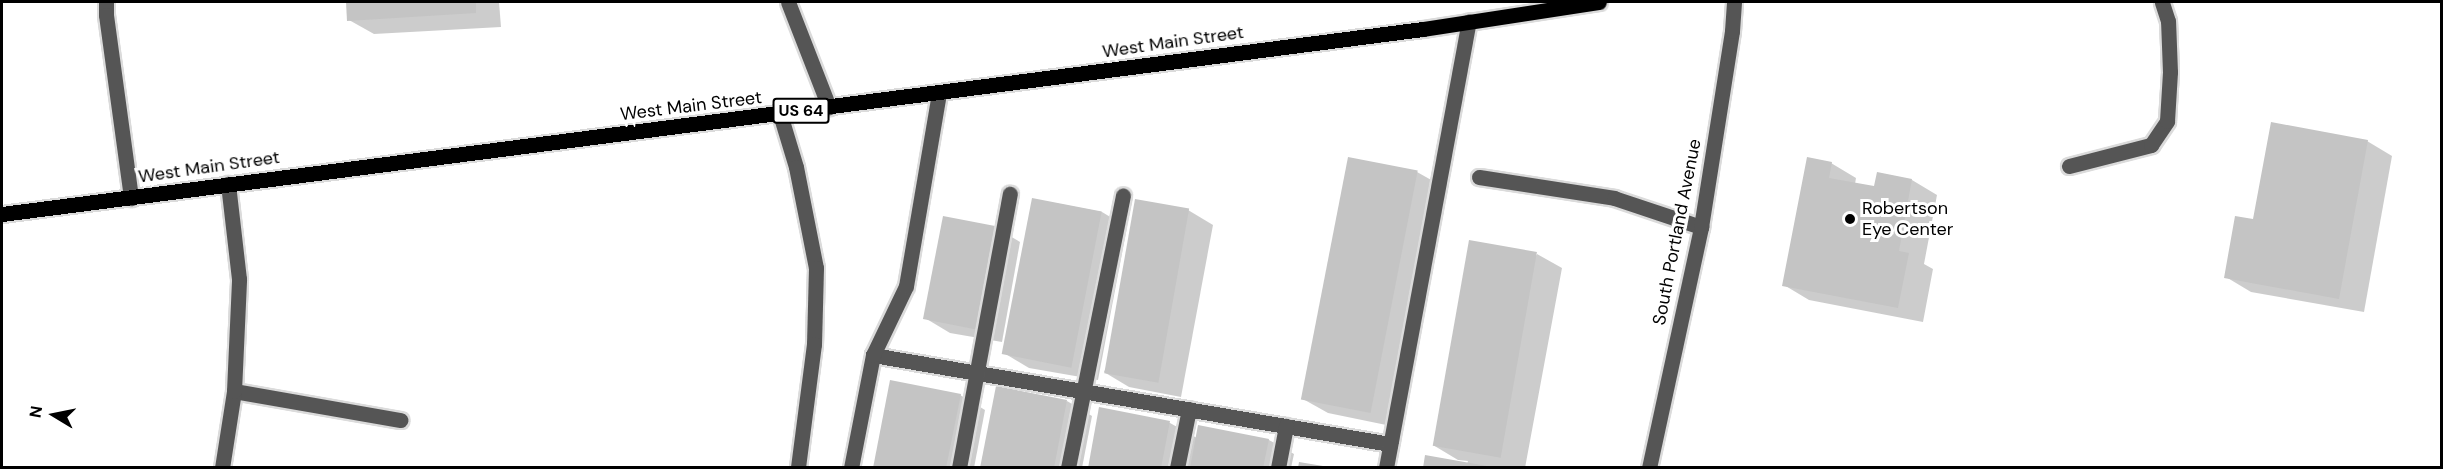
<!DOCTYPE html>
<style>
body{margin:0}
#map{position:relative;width:2443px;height:469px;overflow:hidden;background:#fff;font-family:"DM Sans",sans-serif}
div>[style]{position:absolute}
.shadow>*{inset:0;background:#0003}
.building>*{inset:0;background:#c4c4c4;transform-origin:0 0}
.roads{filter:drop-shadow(2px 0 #dbdbdb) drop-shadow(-2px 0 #dbdbdb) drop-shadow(0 2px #dbdbdb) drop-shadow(0 -2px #dbdbdb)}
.minor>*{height:15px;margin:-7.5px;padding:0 7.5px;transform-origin:7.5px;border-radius:7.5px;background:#555}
.major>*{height:15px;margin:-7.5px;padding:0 7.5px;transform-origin:7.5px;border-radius:7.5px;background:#000}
.dots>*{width:16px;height:16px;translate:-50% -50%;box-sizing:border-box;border:3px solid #fff;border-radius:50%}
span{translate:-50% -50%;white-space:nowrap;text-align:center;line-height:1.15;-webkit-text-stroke:6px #fff;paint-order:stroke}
.shield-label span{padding:2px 4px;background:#fff;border:2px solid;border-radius:4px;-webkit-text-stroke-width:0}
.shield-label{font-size:16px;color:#000;font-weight:700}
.street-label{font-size:18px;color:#000}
.poi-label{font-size:18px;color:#000}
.left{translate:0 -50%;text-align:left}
.frame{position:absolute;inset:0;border:3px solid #000;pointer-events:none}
.north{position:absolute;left:24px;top:385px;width:60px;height:60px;-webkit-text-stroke:4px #fff;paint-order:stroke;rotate:280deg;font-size:16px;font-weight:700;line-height:24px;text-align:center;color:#000}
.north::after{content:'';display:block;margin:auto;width:21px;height:27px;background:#000;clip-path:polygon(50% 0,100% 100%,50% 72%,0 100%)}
</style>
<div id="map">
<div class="shadow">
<i style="clip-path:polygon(348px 2px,499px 2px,501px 27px,374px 34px,349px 20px)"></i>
<i style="clip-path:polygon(2367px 141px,2392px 156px,2364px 312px,2251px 292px,2226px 277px)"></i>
<i style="clip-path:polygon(1831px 163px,1856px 178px,1855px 184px,1875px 188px,1912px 180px,1937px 195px,1924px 264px,1933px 269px,1923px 322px,1809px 300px,1784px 285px)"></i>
<i style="clip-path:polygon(1417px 172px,1442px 186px,1396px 427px,1328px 413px,1303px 399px)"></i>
<i style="clip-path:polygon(1033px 199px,1102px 212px,1127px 227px,1098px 380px,1029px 368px,1004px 353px)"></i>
<i style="clip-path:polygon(1188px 210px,1213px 225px,1181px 397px,1129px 387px,1104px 372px)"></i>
<i style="clip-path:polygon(944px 218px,995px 227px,1020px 242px,1002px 342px,950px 333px,925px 318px)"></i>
<i style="clip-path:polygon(1537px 254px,1562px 268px,1525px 468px,1424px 468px,1467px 464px,1468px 461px,1458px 460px,1433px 445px)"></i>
<i style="clip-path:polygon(960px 395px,985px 410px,974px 468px,875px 468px)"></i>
<i style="clip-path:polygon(1067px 401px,1092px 416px,1082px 468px,982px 468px)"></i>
<i style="clip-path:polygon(1101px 409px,1170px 423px,1197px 438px,1269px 440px,1294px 454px,1291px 468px,1089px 468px)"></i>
</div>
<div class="building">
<i style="clip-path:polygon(346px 2px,476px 2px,476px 13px,347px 21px)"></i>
<i style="clip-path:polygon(2271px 122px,2368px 140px,2339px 299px,2224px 278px,2235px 216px,2253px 219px)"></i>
<i style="left:1348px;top:157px;width:71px;height:247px;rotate:11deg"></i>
<i style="clip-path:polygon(1807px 157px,1832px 162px,1829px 178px,1874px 186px,1877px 172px,1912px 179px,1899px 251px,1909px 253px,1898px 308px,1782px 286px)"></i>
<i style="left:1032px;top:198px;width:71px;height:159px;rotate:11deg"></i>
<i style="left:1135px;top:199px;width:55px;height:177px;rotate:10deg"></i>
<i style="left:943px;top:216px;width:53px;height:105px;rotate:11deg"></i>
<i style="left:1469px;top:240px;width:69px;height:209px;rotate:10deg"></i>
<i style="clip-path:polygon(890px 380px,961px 394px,946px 468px,873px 468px)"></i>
<i style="clip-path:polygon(996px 386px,1067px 400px,1054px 468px,980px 468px)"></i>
<i style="clip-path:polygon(1099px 407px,1170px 421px,1161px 468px,1088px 468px)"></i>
<i style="clip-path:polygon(1198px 425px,1269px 439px,1263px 468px,1190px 468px)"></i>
<i style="clip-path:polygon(1425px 455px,1487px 466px,1487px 468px,1423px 468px)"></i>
<i style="clip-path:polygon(1299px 462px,1323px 466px,1323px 468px,1298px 468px)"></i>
</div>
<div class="roads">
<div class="minor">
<i style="left:106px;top:2px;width:13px;rotate:90deg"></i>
<i style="left:106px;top:15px;width:185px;rotate:82.2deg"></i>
<i style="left:788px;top:2px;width:113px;rotate:68.7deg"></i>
<i style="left:780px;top:114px;width:55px;rotate:73.2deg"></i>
<i style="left:796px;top:167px;width:103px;rotate:78.8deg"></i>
<i style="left:816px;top:268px;width:76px;rotate:91.5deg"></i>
<i style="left:814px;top:344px;width:125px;rotate:97.4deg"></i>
<i style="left:2069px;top:166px;width:85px;rotate:-14.4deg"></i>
<i style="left:2151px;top:145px;width:29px;rotate:-56deg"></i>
<i style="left:2167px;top:121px;width:49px;rotate:-86.5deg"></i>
<i style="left:2170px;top:72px;width:51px;rotate:-92.2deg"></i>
<i style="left:2168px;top:21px;width:20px;rotate:-108deg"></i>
<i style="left:1479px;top:177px;width:137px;rotate:8.8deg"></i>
<i style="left:1614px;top:198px;width:92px;rotate:18.4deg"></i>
<i style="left:873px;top:355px;width:525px;rotate:9.77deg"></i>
<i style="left:234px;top:391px;width:169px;rotate:9.9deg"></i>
<i style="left:222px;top:468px;width:78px;rotate:-81.1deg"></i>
<i style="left:234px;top:391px;width:112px;rotate:-87.4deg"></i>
<i style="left:239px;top:279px;width:96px;rotate:-96.6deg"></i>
<i style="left:851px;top:468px;width:115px;rotate:-79deg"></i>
<i style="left:873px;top:355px;width:76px;rotate:-64.4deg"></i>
<i style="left:906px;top:286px;width:196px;rotate:-80.3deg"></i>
<i style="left:959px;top:468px;width:279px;rotate:-79.5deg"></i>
<i style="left:1068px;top:468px;width:278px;rotate:-78.6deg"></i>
<i style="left:1177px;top:468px;width:60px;rotate:-78.5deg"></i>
<i style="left:1278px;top:468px;width:43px;rotate:-79.2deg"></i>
<i style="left:1386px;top:468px;width:454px;rotate:-79.5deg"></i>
<i style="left:1649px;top:468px;width:247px;rotate:-77.8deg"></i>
<i style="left:1701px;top:227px;width:198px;rotate:-81deg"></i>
<i style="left:1732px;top:31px;width:29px;rotate:-86deg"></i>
</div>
<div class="major">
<i style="left:2px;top:214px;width:1433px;rotate:-7.42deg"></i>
<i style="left:1423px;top:29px;width:178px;rotate:-8.7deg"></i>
</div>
</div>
<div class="dots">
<i style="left:1850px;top:219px;background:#000"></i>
</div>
<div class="shield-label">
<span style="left:801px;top:111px">US 64</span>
</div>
<div class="street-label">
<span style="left:1173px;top:42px;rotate:-8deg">West Main Street</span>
<span style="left:691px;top:106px;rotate:-7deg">West Main Street</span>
<span style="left:209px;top:167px;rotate:-8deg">West Main Street</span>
<span style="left:1677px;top:232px;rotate:-79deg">South Portland Avenue</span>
</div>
<div class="poi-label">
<span class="left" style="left:1862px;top:219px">Robertson<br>Eye Center</span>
</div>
<div class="frame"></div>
<div class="north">N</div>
</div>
